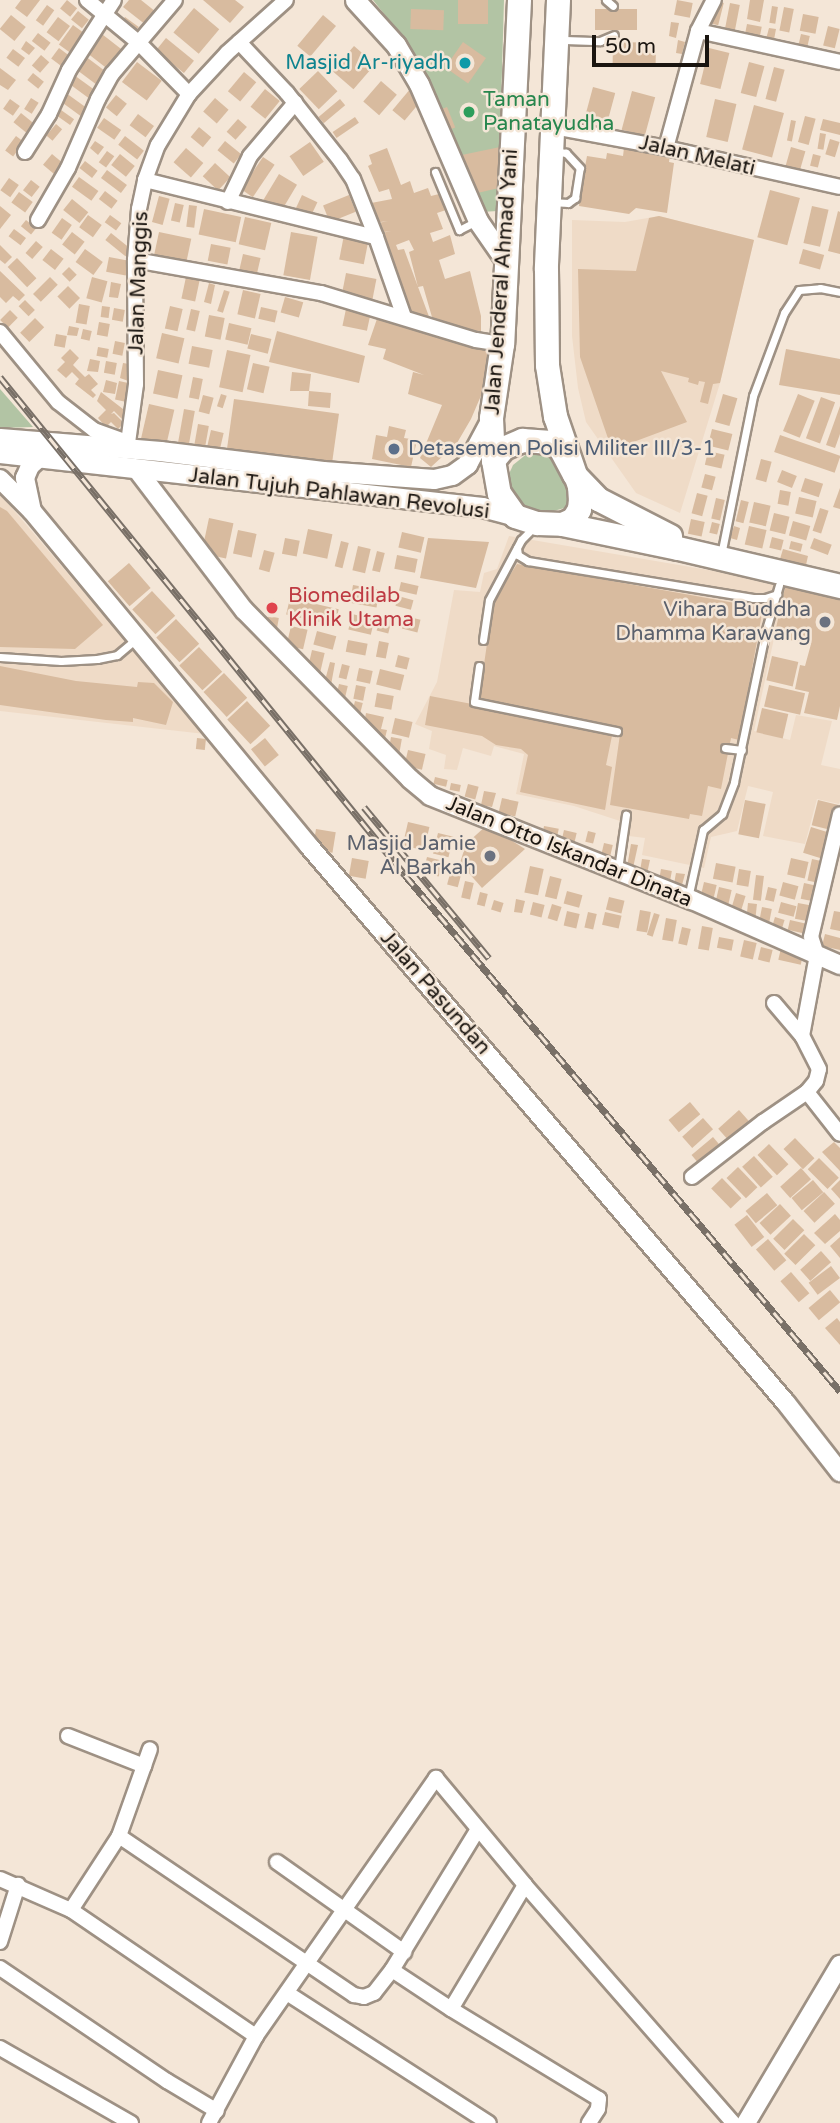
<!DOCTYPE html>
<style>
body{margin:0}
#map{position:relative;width:840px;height:2123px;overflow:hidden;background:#f4e6d7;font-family:"Varela Round",sans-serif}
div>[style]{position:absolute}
.built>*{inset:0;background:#efdbc7}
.green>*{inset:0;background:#b2c4a4}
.building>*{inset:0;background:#d8bb9f;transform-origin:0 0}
.roads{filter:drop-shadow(2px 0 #9e9184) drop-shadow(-2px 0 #9e9184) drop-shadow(0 2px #9e9184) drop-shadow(0 -2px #9e9184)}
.service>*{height:7px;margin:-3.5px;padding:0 3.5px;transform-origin:3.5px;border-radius:3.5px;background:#fff}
.minor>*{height:14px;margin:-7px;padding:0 7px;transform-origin:7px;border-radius:7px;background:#fff}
.tertiary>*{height:18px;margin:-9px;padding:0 9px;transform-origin:9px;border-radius:9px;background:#fff}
.secondary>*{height:19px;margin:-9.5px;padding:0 9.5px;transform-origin:9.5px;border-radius:9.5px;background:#fff}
.primary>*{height:23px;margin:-11.5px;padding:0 11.5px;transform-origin:11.5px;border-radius:11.5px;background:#fff}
.rail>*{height:7px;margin-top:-3.5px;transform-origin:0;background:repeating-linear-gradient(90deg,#f4e6d7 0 13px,#797067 0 26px);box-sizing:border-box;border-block:2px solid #797067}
.dots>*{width:19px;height:19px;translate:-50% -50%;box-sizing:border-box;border:4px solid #f4e6d7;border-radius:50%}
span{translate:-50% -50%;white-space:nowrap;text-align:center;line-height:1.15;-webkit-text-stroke:5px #f4e6d7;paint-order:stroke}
.culture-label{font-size:21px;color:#0d838f}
.right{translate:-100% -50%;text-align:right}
.leisure-label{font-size:21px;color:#27864d}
.left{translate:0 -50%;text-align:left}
.street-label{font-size:21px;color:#1a1510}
.service-label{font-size:21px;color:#4e5e75}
.health-label{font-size:21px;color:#be3a42}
.worship-label{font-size:21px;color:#5b616d}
.scale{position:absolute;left:592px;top:35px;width:117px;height:32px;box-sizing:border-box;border:4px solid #1a1510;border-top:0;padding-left:9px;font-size:21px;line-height:24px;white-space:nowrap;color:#1a1510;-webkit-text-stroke:5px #f4e6d7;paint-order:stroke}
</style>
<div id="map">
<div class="built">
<i style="clip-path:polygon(659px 216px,754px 240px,720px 383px,680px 513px,636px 493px,586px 422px,578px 388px,572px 336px,572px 220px,625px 222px)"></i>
<i style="clip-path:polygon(0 494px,205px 734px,0 711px)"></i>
<i style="clip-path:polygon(509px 536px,761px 579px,779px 585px,786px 583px,754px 731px,790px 740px,796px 715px,832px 721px,821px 765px,840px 769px,840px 801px,839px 804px,817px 799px,805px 844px,763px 836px,773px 792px,748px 786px,737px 831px,711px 837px,704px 868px,642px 855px,645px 838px,629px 836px,626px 852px,615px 849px,620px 821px,574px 806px,516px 794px,524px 754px,494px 746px,491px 756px,463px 748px,457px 770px,444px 769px,446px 755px,429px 749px,432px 731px,415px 724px,437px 682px,454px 590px,480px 592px,484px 573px,497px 569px)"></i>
</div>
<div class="green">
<i style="clip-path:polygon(373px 0,504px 0,498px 211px,480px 212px,412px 49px)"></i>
<i style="clip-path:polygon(0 389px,33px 427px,0 428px)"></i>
<i style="clip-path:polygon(538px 452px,556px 459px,572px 484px,568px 507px,550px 512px,538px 511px,522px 505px,511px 493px,509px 474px,513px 465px,528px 453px)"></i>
</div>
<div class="building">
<i style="clip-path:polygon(21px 0,40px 0,27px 17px,15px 8px)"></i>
<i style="left:67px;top:0;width:13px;height:11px;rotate:39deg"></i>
<i style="clip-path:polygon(129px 0,141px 0,156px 12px,146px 25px,123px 7px)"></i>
<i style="clip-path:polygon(203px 0,235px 0,244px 7px,230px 23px)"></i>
<i style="left:458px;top:0;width:30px;height:24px"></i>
<i style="left:677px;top:0;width:16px;height:15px;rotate:11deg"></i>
<i style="clip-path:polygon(750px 0,764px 0,760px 22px,747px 19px)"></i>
<i style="left:716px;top:1px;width:8px;height:23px;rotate:14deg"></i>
<i style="left:730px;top:3px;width:10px;height:27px;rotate:11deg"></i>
<i style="left:47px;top:5px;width:9px;height:19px;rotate:36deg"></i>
<i style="left:772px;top:6px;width:6px;height:17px;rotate:9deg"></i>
<i style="left:784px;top:7px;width:10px;height:24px;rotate:11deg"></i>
<i style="left:194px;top:8px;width:33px;height:32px;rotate:40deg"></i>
<i style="left:411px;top:9px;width:33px;height:20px;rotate:2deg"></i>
<i style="left:595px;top:9px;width:42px;height:21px"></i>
<i style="left:78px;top:11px;width:14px;height:11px;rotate:39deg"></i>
<i style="left:803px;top:14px;width:16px;height:17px;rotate:11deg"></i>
<i style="left:11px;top:15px;width:19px;height:18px;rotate:39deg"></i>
<i style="left:323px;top:15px;width:17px;height:40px;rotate:40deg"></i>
<i style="left:58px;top:17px;width:15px;height:19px;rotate:37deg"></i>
<i style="left:125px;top:17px;width:17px;height:8px;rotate:36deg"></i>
<i style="clip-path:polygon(671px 22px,679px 23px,676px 38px,669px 36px)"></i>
<i style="left:747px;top:24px;width:15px;height:12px;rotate:11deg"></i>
<i style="left:73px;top:25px;width:14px;height:24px;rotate:36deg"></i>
<i style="left:828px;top:26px;width:12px;height:20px;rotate:14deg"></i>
<i style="clip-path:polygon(769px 28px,776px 29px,773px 45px,765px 43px)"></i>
<i style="left:98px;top:31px;width:31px;height:24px;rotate:38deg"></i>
<i style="left:38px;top:33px;width:16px;height:10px;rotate:38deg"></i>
<i style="left:801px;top:34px;width:9px;height:13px;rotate:13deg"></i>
<i style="left:166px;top:38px;width:36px;height:16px;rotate:39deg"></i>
<i style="clip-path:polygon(678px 40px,685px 42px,682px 54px,676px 53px)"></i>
<i style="clip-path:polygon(26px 41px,35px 48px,29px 55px,21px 49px)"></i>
<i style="left:463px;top:42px;width:28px;height:31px;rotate:35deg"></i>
<i style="left:613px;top:42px;width:43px;height:23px;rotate:1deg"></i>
<i style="left:354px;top:46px;width:28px;height:33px;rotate:41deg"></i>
<i style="left:59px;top:48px;width:15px;height:13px;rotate:37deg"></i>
<i style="left:709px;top:48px;width:21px;height:37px;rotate:14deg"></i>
<i style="left:13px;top:49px;width:15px;height:11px;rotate:37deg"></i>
<i style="left:41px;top:55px;width:11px;height:14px;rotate:41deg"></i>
<i style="left:85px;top:56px;width:30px;height:16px;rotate:37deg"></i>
<i style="left:137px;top:62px;width:31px;height:25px;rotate:37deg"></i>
<i style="left:749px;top:62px;width:16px;height:32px;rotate:15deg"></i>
<i style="left:774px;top:67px;width:11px;height:33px;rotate:15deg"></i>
<i style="clip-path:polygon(0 68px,16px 80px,8px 90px,0 85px)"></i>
<i style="left:318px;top:71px;width:28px;height:26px;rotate:46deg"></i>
<i style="left:244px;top:72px;width:16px;height:25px;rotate:40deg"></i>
<i style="left:33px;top:73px;width:14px;height:9px;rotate:39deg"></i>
<i style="left:74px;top:75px;width:29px;height:10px;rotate:36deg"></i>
<i style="left:381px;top:81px;width:21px;height:27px;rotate:41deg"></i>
<i style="left:593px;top:87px;width:23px;height:28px;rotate:15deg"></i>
<i style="left:411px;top:88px;width:16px;height:29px;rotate:40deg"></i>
<i style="left:265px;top:89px;width:19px;height:23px;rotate:39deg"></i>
<i style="left:632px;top:91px;width:24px;height:40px;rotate:15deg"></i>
<i style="left:66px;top:93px;width:27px;height:10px;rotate:36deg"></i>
<i style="left:116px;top:95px;width:14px;height:16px;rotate:39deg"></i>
<i style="left:31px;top:98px;width:9px;height:13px;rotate:32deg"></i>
<i style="left:215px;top:98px;width:18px;height:18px;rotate:41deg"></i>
<i style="left:10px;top:99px;width:12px;height:12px;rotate:35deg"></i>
<i style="left:340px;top:99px;width:8px;height:28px;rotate:50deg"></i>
<i style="left:715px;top:99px;width:22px;height:39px;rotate:13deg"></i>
<i style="left:754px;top:105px;width:31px;height:46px;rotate:15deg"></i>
<i style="left:447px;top:107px;width:22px;height:9px;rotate:68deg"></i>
<i style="left:61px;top:110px;width:16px;height:7px;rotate:35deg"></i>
<i style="left:21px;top:113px;width:19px;height:12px;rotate:39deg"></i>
<i style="left:138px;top:114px;width:20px;height:14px;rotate:37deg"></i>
<i style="left:805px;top:116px;width:11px;height:27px;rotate:15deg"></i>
<i style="left:355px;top:117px;width:7px;height:27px;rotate:56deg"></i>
<i style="left:104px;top:118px;width:21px;height:12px;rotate:35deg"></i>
<i style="left:238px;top:119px;width:12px;height:17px;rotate:42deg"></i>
<i style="clip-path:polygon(823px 119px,840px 123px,840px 135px,820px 130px)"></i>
<i style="left:791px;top:120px;width:5px;height:21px;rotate:11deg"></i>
<i style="left:56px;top:124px;width:8px;height:15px;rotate:40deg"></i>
<i style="left:199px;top:127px;width:16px;height:13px;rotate:40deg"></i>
<i style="left:820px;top:133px;width:6px;height:16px;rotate:9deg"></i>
<i style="left:16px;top:136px;width:10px;height:18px;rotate:37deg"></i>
<i style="left:125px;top:136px;width:24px;height:11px;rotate:38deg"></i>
<i style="left:830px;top:139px;width:10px;height:16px;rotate:17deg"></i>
<i style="clip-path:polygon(95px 141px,104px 147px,98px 155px,90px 148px)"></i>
<i style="left:225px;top:141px;width:21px;height:12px;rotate:39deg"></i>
<i style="left:310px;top:142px;width:24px;height:25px;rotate:55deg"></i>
<i style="clip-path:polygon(500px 147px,499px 188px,473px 194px,457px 156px)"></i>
<i style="left:791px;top:147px;width:15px;height:20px;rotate:16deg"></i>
<i style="left:186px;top:148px;width:23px;height:19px;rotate:41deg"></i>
<i style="clip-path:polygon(387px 148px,401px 185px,410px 181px,414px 193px,428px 188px,431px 196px,439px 194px,446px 210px,437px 213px,443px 229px,430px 233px,433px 242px,450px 235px,455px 254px,439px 260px,445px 279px,470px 271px,481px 316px,481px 333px,434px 324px,423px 286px,418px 287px,409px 252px,414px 250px,409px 240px,396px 245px,398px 250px,404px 249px,431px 322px,407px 313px,377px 234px,391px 231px,377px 233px,373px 224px,388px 221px,373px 223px,366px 204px,392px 199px,389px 189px,379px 192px,368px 166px,372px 164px,369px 155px)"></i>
<i style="clip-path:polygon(624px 148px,670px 155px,669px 162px,674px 163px,667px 213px,636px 208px,629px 214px,579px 206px,581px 189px,573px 188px,576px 171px,584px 172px,587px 156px,606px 159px,607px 153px,623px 156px)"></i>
<i style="left:107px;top:151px;width:9px;height:14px;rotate:36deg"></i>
<i style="left:52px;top:154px;width:16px;height:14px;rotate:40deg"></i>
<i style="left:120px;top:154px;width:19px;height:14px;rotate:39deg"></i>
<i style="left:813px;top:154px;width:8px;height:12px;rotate:14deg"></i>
<i style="left:263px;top:157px;width:14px;height:39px;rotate:34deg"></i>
<i style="left:85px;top:161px;width:16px;height:9px;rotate:38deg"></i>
<i style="left:215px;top:163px;width:21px;height:18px;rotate:43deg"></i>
<i style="left:107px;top:170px;width:25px;height:10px;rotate:37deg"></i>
<i style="left:279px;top:174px;width:21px;height:31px;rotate:31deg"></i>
<i style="left:79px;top:177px;width:24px;height:12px;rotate:36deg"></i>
<i style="left:9px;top:178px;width:12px;height:15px;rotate:35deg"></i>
<i style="left:31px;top:180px;width:11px;height:13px;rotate:38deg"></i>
<i style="left:770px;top:190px;width:31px;height:49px;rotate:15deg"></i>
<i style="left:105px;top:191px;width:16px;height:10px;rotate:38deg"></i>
<i style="left:19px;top:192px;width:17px;height:13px;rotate:36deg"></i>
<i style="left:302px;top:195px;width:17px;height:17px;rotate:25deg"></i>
<i style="left:349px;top:195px;width:18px;height:28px;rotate:68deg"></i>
<i style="left:159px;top:196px;width:11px;height:27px;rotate:15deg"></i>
<i style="left:72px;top:199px;width:21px;height:14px;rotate:39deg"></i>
<i style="left:175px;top:203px;width:9px;height:18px;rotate:13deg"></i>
<i style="left:189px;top:205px;width:8px;height:22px;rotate:7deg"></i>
<i style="clip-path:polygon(0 206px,11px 215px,0 229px)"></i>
<i style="left:812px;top:206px;width:17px;height:38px;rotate:13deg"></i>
<i style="left:204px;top:209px;width:38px;height:26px;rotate:12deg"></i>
<i style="clip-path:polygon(838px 211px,840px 212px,840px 254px,828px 251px)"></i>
<i style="left:88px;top:215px;width:17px;height:15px;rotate:36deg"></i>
<i style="left:110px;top:215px;width:14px;height:9px;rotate:36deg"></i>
<i style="clip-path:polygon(659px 216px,754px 240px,720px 383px,713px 384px,708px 404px,700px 402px,705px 382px,699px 381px,698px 385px,688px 382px,689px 378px,661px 371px,687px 422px,612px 450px,580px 357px,578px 269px,636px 271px,649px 218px)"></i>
<i style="left:245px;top:217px;width:27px;height:28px;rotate:13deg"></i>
<i style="left:62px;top:218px;width:12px;height:18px;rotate:35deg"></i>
<i style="left:26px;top:220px;width:13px;height:8px;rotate:39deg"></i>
<i style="left:14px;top:229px;width:15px;height:9px;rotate:37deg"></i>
<i style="left:72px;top:232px;width:16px;height:16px;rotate:38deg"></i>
<i style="left:159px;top:232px;width:33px;height:29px;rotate:12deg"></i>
<i style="left:291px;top:232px;width:27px;height:44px;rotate:10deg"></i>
<i style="left:111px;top:233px;width:26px;height:9px;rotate:39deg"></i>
<i style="left:344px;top:235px;width:25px;height:25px;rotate:11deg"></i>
<i style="left:36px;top:241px;width:9px;height:16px;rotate:41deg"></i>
<i style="left:211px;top:244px;width:20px;height:17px;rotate:11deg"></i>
<i style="clip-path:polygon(0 245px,12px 257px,5px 264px,0 260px)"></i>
<i style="left:51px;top:249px;width:16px;height:14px;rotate:38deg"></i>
<i style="left:85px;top:249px;width:22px;height:16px;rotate:36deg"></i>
<i style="left:803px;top:249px;width:22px;height:15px;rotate:16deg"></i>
<i style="left:243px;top:254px;width:18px;height:22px;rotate:13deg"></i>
<i style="left:109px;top:257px;width:20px;height:15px;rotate:11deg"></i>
<i style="left:17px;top:258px;width:28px;height:13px;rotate:46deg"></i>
<i style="left:69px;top:267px;width:11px;height:10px;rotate:45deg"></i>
<i style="clip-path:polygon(0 271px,25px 295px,19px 301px,13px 296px,6px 303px,0 297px)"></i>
<i style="left:346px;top:273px;width:31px;height:26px;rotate:11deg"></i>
<i style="left:50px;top:277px;width:11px;height:24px;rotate:45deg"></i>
<i style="left:92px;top:277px;width:16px;height:22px;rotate:15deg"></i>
<i style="left:186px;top:277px;width:14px;height:22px;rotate:12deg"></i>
<i style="clip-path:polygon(111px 282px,121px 284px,118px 298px,109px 297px)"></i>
<i style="clip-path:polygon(209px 283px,215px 285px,211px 304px,204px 302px)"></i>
<i style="left:68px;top:286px;width:17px;height:15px;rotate:45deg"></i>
<i style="left:224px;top:290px;width:6px;height:22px;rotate:18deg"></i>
<i style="left:243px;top:290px;width:18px;height:25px;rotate:13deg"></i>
<i style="left:285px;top:297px;width:19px;height:16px;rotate:16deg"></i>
<i style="left:25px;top:300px;width:14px;height:9px;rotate:45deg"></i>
<i style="left:79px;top:304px;width:11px;height:19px;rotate:10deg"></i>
<i style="left:102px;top:306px;width:8px;height:11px;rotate:7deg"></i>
<i style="left:170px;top:306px;width:13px;height:23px;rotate:13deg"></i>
<i style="left:261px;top:307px;width:17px;height:12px;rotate:13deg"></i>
<i style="left:114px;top:308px;width:11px;height:12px;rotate:10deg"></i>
<i style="left:191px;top:309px;width:9px;height:21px;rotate:13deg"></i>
<i style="left:346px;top:309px;width:25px;height:17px;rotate:12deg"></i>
<i style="left:10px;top:310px;width:11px;height:14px;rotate:45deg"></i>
<i style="clip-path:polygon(379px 313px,491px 346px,483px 391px,471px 419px,457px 443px,431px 467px,420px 458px,442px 405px,408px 394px,413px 372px,424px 375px,383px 359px,386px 349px,368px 345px)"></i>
<i style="left:209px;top:315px;width:16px;height:22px;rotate:11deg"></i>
<i style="left:35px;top:318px;width:13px;height:21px;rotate:45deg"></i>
<i style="left:99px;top:322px;width:11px;height:13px;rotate:10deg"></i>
<i style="left:229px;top:323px;width:23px;height:17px;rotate:13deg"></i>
<i style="clip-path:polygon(69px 326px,79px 328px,77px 336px,67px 335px)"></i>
<i style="left:83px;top:329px;width:9px;height:10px;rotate:13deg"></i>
<i style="clip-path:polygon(277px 331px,365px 356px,359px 383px,269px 362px)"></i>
<i style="left:162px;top:333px;width:23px;height:26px;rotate:13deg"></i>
<i style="left:56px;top:334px;width:11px;height:12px;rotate:10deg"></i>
<i style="left:251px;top:334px;width:21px;height:15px;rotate:14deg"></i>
<i style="left:115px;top:341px;width:10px;height:13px;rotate:11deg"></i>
<i style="left:192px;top:346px;width:21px;height:18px;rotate:11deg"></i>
<i style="left:98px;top:347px;width:11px;height:9px;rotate:10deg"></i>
<i style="clip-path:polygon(70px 349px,79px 358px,73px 365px,85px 377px,89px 374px,98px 384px,91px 390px,96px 395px,93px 398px,75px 384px,79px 379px,72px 372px,66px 378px,57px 370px,65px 362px,61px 358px)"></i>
<i style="clip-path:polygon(786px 349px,840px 359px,840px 395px,779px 385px)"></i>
<i style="left:227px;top:350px;width:24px;height:38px;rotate:12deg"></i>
<i style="clip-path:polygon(90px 359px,100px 361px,98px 372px,87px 371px)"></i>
<i style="left:106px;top:361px;width:11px;height:12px;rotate:10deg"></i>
<i style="clip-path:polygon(123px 363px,129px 364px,128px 369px,136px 371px,134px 383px,120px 378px)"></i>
<i style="left:253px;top:363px;width:17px;height:27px;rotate:13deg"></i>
<i style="left:158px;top:370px;width:25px;height:24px;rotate:12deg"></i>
<i style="clip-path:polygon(292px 372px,311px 374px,309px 391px,331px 393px,330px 408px,308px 406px,309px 391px,290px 391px)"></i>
<i style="left:193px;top:377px;width:10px;height:21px;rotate:11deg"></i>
<i style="clip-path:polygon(106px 380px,117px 383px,115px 394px,103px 392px)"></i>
<i style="left:119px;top:381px;width:14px;height:19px;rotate:12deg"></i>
<i style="clip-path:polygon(101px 392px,132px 416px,125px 422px,114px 411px,111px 414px,114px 413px,124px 423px,118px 429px,111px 422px,106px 427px,98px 418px,106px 410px,97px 401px)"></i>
<i style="left:221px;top:394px;width:6px;height:13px;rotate:18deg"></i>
<i style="left:723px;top:394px;width:15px;height:29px;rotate:16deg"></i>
<i style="left:798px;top:394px;width:18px;height:40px;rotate:22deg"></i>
<i style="left:203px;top:395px;width:11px;height:17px;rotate:15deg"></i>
<i style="left:821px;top:397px;width:15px;height:44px;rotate:20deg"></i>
<i style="left:234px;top:399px;width:106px;height:53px;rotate:8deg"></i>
<i style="left:149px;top:404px;width:26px;height:37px;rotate:13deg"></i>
<i style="clip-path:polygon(840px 406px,840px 434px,835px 448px,826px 445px)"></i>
<i style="left:184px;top:409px;width:11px;height:36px;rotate:10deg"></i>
<i style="left:198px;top:424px;width:11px;height:22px;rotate:10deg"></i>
<i style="clip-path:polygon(389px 426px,406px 430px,404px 438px,417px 440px,411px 467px,372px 459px,376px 435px,387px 437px)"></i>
<i style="left:712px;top:429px;width:21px;height:17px;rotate:14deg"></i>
<i style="left:211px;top:430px;width:13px;height:20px;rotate:13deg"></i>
<i style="left:780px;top:435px;width:64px;height:18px;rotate:19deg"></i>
<i style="left:708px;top:451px;width:17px;height:14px;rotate:13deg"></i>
<i style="left:761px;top:459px;width:11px;height:21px;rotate:15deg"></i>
<i style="left:782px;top:470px;width:16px;height:13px;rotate:22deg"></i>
<i style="left:705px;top:474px;width:11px;height:14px;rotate:15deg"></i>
<i style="left:805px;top:478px;width:19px;height:14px;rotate:18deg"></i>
<i style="clip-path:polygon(840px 488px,840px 509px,833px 507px)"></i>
<i style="left:780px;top:490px;width:11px;height:14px;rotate:10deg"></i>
<i style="left:697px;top:493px;width:11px;height:21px;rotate:15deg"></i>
<i style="left:799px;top:497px;width:18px;height:17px;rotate:13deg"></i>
<i style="left:716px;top:498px;width:9px;height:21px;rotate:13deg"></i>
<i style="left:741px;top:500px;width:8px;height:22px;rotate:14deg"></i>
<i style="left:754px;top:502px;width:17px;height:21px;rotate:13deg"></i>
<i style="clip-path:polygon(0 507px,7px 511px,103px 625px,75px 649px,0 647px)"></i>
<i style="left:820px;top:508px;width:9px;height:24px;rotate:18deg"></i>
<i style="left:774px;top:513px;width:16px;height:18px;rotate:14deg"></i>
<i style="left:209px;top:518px;width:25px;height:36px;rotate:12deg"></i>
<i style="left:691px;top:519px;width:14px;height:15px;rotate:12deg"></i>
<i style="left:793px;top:521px;width:18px;height:15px;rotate:16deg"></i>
<i style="left:712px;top:522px;width:8px;height:11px;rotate:14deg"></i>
<i style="clip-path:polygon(734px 526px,740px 528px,737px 540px,730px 538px)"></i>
<i style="left:749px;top:526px;width:18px;height:19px;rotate:13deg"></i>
<i style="left:308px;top:529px;width:25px;height:25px;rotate:12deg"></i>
<i style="left:238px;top:530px;width:19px;height:24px;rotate:12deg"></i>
<i style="left:402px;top:532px;width:23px;height:16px;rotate:13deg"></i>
<i style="left:772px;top:537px;width:12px;height:11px;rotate:14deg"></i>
<i style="left:285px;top:538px;width:15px;height:16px;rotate:11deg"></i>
<i style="clip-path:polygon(428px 538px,489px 542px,476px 588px,420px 578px)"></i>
<i style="left:814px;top:538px;width:19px;height:11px;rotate:21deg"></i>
<i style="left:341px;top:541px;width:8px;height:26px;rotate:14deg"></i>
<i style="left:791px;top:541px;width:12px;height:8px;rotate:14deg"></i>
<i style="left:358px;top:546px;width:13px;height:25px;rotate:13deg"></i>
<i style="clip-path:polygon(783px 549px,808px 556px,806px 565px,780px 559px)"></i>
<i style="left:264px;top:550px;width:11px;height:20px;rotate:15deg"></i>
<i style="left:377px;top:551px;width:8px;height:20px;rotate:14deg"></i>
<i style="left:397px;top:555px;width:21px;height:14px;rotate:11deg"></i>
<i style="left:129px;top:563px;width:33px;height:28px;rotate:49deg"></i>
<i style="clip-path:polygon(517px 564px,763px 608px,739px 740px,731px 738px,721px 789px,708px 786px,702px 816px,690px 814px,689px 819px,610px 805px,621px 727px,479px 699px,493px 602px)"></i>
<i style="left:401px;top:582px;width:18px;height:9px;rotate:13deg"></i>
<i style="clip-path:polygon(786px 583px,840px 593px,840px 706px,837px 720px,804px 713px,809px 692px,795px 689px,800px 665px,805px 666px,811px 644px,774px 637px)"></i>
<i style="left:353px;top:585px;width:27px;height:18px;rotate:10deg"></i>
<i style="left:152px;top:591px;width:34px;height:27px;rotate:47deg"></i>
<i style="left:398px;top:596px;width:16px;height:10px;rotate:15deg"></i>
<i style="left:290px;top:598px;width:50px;height:17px;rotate:13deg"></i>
<i style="left:352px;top:614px;width:23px;height:16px;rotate:13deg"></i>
<i style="left:268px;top:616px;width:11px;height:14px;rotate:10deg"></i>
<i style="left:405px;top:616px;width:16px;height:13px;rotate:14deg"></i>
<i style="left:380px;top:617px;width:12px;height:14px;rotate:14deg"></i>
<i style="left:176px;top:619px;width:34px;height:27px;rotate:47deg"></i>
<i style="left:291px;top:626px;width:17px;height:20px;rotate:13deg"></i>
<i style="left:317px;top:631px;width:20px;height:14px;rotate:15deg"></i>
<i style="left:348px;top:640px;width:20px;height:12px;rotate:11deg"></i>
<i style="left:379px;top:641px;width:10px;height:16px;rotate:11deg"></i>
<i style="left:199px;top:647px;width:34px;height:27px;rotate:47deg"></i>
<i style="left:312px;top:650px;width:13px;height:20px;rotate:13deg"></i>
<i style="left:398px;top:655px;width:12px;height:12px;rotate:14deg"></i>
<i style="left:772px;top:656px;width:27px;height:25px;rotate:13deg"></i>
<i style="clip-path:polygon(330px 662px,335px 663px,331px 685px,324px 684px)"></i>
<i style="left:342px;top:664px;width:8px;height:14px;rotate:14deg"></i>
<i style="clip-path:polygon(0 666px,76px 681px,137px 687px,138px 682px,154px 683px,173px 702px,166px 725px,133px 718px,133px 722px,106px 720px,0 705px)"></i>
<i style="left:359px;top:668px;width:14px;height:13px;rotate:12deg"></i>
<i style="left:380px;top:669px;width:25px;height:16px;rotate:14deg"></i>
<i style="left:224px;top:673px;width:34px;height:28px;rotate:47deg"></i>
<i style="left:339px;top:684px;width:9px;height:16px;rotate:13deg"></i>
<i style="left:356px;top:685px;width:10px;height:14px;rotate:11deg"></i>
<i style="left:769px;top:685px;width:37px;height:22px;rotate:13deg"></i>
<i style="left:377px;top:693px;width:17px;height:14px;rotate:10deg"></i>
<i style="clip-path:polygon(430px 696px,613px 731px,606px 765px,612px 767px,605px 810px,520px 792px,528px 755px,521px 749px,496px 745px,482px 736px,425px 725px)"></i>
<i style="left:247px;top:701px;width:34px;height:27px;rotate:47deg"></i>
<i style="left:355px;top:701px;width:8px;height:17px;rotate:14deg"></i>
<i style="left:762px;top:708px;width:27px;height:25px;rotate:13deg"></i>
<i style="clip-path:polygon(366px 713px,384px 717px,381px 729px,387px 730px,384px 742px,372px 739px,375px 727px,364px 724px)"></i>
<i style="left:395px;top:718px;width:18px;height:16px;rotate:13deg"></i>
<i style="left:391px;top:737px;width:11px;height:17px;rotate:10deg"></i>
<i style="left:197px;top:738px;width:9px;height:11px;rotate:6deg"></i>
<i style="left:265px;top:738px;width:22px;height:18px;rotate:51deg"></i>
<i style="left:408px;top:750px;width:18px;height:16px;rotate:13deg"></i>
<i style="left:435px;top:777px;width:13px;height:7px;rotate:13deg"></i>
<i style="left:451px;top:783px;width:10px;height:7px;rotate:11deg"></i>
<i style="left:468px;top:784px;width:11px;height:13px;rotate:15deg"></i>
<i style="clip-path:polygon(484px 791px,496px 793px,492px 807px,481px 805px)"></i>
<i style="left:502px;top:798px;width:17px;height:15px;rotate:13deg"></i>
<i style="left:745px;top:800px;width:21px;height:35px;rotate:11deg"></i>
<i style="left:818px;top:800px;width:21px;height:26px;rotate:14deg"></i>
<i style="left:408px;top:822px;width:22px;height:24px;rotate:13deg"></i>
<i style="clip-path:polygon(487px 825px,525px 849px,482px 888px,460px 863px,466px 844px)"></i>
<i style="left:544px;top:826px;width:15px;height:14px;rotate:11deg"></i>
<i style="left:811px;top:827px;width:21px;height:27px;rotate:17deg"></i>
<i style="left:316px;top:829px;width:20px;height:21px;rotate:9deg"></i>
<i style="left:564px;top:830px;width:13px;height:14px;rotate:13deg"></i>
<i style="left:588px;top:831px;width:8px;height:11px;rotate:14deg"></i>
<i style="left:438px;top:833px;width:16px;height:21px;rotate:14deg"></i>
<i style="left:604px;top:843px;width:9px;height:17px;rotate:13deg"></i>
<i style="clip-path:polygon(631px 844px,638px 845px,633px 868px,627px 867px)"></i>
<i style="left:427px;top:857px;width:16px;height:16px;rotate:14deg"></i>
<i style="left:352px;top:858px;width:17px;height:18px;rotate:10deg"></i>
<i style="left:791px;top:858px;width:18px;height:17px;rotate:13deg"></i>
<i style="clip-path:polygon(642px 859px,650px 860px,646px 878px,639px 877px)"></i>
<i style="left:812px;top:859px;width:14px;height:22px;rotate:12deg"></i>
<i style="left:716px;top:863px;width:20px;height:16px;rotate:11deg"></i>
<i style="left:530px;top:866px;width:14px;height:27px;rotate:12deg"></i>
<i style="left:661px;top:869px;width:11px;height:15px;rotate:10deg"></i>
<i style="left:739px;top:869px;width:12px;height:16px;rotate:9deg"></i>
<i style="left:451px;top:870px;width:11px;height:15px;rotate:15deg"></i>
<i style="clip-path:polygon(676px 873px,685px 874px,682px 885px,674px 884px)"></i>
<i style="left:756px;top:875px;width:8px;height:25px;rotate:7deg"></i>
<i style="left:550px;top:876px;width:12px;height:21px;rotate:14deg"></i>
<i style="left:465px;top:881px;width:9px;height:17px;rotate:13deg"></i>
<i style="left:704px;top:882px;width:13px;height:16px;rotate:13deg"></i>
<i style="left:783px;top:882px;width:16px;height:14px;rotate:15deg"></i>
<i style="left:804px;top:883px;width:14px;height:16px;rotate:12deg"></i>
<i style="left:719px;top:887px;width:13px;height:18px;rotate:13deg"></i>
<i style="left:768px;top:887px;width:9px;height:13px;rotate:13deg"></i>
<i style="left:567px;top:891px;width:16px;height:13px;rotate:15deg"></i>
<i style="left:480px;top:892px;width:8px;height:13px;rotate:14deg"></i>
<i style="left:736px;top:893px;width:10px;height:17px;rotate:17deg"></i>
<i style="left:609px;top:897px;width:16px;height:13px;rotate:14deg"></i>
<i style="clip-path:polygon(516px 899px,525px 901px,522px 913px,514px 912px)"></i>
<i style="left:494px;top:900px;width:10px;height:10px;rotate:17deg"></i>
<i style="left:533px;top:902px;width:12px;height:13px;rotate:14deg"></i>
<i style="left:781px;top:902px;width:16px;height:11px;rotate:15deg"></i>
<i style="left:748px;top:903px;width:9px;height:12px;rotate:6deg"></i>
<i style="left:798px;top:903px;width:15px;height:16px;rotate:11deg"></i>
<i style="left:552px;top:904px;width:10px;height:15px;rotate:17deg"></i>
<i style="left:762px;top:907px;width:10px;height:14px;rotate:11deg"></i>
<i style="left:640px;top:910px;width:11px;height:21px;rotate:10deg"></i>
<i style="left:567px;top:911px;width:13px;height:15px;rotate:13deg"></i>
<i style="clip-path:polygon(834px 911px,840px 912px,840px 931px,830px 929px)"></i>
<i style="left:588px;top:912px;width:9px;height:16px;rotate:13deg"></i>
<i style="left:605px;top:912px;width:17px;height:13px;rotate:13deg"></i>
<i style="left:654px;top:913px;width:6px;height:23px;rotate:18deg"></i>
<i style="left:775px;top:917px;width:10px;height:12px;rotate:17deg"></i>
<i style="left:666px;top:918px;width:11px;height:22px;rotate:10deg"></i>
<i style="left:790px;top:920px;width:18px;height:10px;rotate:13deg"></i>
<i style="left:702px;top:926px;width:11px;height:23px;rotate:10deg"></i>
<i style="left:682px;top:927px;width:9px;height:17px;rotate:13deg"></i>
<i style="clip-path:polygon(825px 934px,840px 938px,840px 950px,822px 946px)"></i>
<i style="left:719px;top:937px;width:15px;height:11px;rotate:11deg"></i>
<i style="left:744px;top:940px;width:13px;height:17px;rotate:13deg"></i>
<i style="left:761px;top:947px;width:12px;height:13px;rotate:14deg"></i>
<i style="left:781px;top:948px;width:23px;height:12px;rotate:13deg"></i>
<i style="left:690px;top:1102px;width:16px;height:28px;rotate:50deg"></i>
<i style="left:739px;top:1110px;width:15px;height:28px;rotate:48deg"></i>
<i style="left:703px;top:1118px;width:15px;height:28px;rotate:48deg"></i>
<i style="left:713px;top:1137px;width:16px;height:28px;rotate:50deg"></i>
<i style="left:795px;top:1138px;width:28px;height:16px;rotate:46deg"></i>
<i style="clip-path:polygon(834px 1142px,840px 1148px,840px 1171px,822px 1152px)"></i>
<i style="left:769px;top:1144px;width:28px;height:16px;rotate:46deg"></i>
<i style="left:754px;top:1156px;width:28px;height:16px;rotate:48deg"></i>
<i style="left:819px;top:1158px;width:28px;height:16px;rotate:45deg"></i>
<i style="left:738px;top:1167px;width:28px;height:16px;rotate:46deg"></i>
<i style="left:801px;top:1168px;width:15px;height:28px;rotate:48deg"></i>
<i style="left:722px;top:1178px;width:28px;height:15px;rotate:46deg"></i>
<i style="left:813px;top:1180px;width:16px;height:28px;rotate:50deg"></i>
<i style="clip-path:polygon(840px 1180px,840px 1199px,831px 1189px)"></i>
<i style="left:824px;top:1192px;width:16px;height:28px;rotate:47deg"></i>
<i style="left:767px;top:1193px;width:16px;height:28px;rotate:50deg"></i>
<i style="left:780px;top:1204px;width:16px;height:28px;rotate:47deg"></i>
<i style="clip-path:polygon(835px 1214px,840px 1220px,840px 1231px,825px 1244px,814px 1233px)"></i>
<i style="left:747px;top:1215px;width:28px;height:16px;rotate:52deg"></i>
<i style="left:793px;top:1219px;width:16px;height:28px;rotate:45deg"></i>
<i style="left:804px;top:1234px;width:16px;height:28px;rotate:45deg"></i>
<i style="clip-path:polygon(840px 1237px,840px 1258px,830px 1246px)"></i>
<i style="left:768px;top:1239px;width:28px;height:16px;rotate:49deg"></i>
<i style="left:821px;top:1251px;width:15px;height:28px;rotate:48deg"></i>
<i style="left:831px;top:1266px;width:15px;height:28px;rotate:53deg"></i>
<i style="left:791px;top:1272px;width:28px;height:14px;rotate:49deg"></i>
<i style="left:830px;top:1290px;width:16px;height:28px;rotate:50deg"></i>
<i style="clip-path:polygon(837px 1318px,840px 1322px,840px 1345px,825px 1328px)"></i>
</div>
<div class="roads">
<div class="service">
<i style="left:606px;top:0;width:9px;rotate:41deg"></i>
<i style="left:561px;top:43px;width:5px;rotate:-37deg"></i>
<i style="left:565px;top:40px;width:35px;rotate:2deg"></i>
<i style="left:600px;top:41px;width:15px;rotate:-23deg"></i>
<i style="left:435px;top:172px;width:63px;rotate:67.5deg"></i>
<i style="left:459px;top:230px;width:20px;rotate:-27deg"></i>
<i style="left:551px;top:202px;width:17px;rotate:3deg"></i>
<i style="left:568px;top:203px;width:9px;rotate:-36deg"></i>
<i style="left:575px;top:198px;width:30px;rotate:-81deg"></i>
<i style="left:580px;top:168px;width:21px;rotate:-133deg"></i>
<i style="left:566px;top:153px;width:12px;rotate:-171deg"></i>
<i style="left:517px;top:548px;width:7px;rotate:82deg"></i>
<i style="left:518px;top:555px;width:12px;rotate:31deg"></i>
<i style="left:528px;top:561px;width:228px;rotate:9.3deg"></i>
<i style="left:753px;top:598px;width:12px"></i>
<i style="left:765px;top:598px;width:13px;rotate:-18deg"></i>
<i style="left:722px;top:550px;width:157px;rotate:-78.6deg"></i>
<i style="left:753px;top:396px;width:89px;rotate:-69.5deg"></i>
<i style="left:784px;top:313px;width:27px;rotate:-57deg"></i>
<i style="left:799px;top:290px;width:21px;rotate:-5deg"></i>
<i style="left:820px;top:288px;width:20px;rotate:11deg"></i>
<i style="left:483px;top:640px;width:40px;rotate:-81.5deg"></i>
<i style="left:489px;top:600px;width:68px;rotate:-61.9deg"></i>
<i style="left:521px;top:540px;width:20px;rotate:-45deg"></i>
<i style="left:0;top:657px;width:61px;rotate:3.8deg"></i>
<i style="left:61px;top:661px;width:36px;rotate:-3deg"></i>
<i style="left:97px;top:659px;width:20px;rotate:-11deg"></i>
<i style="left:117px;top:655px;width:25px;rotate:-40deg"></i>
<i style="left:479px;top:666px;width:36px;rotate:98deg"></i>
<i style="left:474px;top:702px;width:146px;rotate:11.5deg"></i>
<i style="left:725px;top:748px;width:17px;rotate:7deg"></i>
<i style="left:618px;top:869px;width:55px;rotate:-81.6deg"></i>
<i style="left:688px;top:898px;width:70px;rotate:-77.6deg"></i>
<i style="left:703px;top:830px;width:25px;rotate:-40deg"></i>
<i style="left:722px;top:814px;width:34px;rotate:-69deg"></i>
<i style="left:734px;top:782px;width:152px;rotate:-78.2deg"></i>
<i style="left:765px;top:633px;width:50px;rotate:-73.7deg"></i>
</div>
<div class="minor">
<i style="left:87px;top:0;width:66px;rotate:39.5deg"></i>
<i style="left:138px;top:42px;width:73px;rotate:45.6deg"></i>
<i style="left:698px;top:31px;width:145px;rotate:12.3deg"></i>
<i style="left:239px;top:42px;width:70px;rotate:46.7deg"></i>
<i style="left:287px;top:93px;width:85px;rotate:51.7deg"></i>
<i style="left:340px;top:160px;width:23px;rotate:56deg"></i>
<i style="left:353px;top:179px;width:62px;rotate:68.4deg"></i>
<i style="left:554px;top:127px;width:114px;rotate:10.6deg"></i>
<i style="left:666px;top:148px;width:178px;rotate:12.6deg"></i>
<i style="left:666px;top:148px;width:121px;rotate:-74.7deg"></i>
<i style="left:698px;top:31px;width:35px;rotate:-63deg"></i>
<i style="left:25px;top:152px;width:45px;rotate:-57.7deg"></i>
<i style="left:49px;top:114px;width:48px;rotate:-65.6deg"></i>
<i style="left:69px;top:70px;width:83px;rotate:-57.3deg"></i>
<i style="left:145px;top:180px;width:238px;rotate:13.9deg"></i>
<i style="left:376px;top:237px;width:85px;rotate:70.7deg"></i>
<i style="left:228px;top:202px;width:51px;rotate:-64.4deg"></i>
<i style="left:250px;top:156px;width:70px;rotate:-49.7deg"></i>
<i style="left:38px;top:220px;width:60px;rotate:-60deg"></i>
<i style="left:68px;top:168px;width:75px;rotate:-66.5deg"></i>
<i style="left:98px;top:99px;width:29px;rotate:-61deg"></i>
<i style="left:112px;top:74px;width:97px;rotate:-49.6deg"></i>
<i style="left:135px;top:260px;width:189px;rotate:10.1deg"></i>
<i style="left:321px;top:293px;width:162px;rotate:16.9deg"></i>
<i style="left:476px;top:340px;width:26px;rotate:9deg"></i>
<i style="left:0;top:332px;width:91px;rotate:50.4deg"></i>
<i style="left:58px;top:402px;width:46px;rotate:37.9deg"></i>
<i style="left:94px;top:430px;width:37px;rotate:20deg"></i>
<i style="left:127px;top:450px;width:67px;rotate:-82.2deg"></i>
<i style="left:136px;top:384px;width:124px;rotate:-90.5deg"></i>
<i style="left:135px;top:260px;width:51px;rotate:-85.5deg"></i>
<i style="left:139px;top:209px;width:30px;rotate:-78deg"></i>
<i style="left:145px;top:180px;width:37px;rotate:-70deg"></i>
<i style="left:158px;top:145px;width:60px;rotate:-58.7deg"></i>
<i style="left:189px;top:94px;width:56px;rotate:-47.2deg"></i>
<i style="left:227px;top:53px;width:79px;rotate:-41.9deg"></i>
<i style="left:774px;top:1003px;width:43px;rotate:49.7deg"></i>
<i style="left:807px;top:1092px;width:53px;rotate:51.8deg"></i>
<i style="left:692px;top:1177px;width:90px;rotate:-37.8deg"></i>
<i style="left:763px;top:1122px;width:53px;rotate:-34.3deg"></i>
<i style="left:807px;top:1092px;width:14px;rotate:-51deg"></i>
<i style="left:816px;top:1081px;width:12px;rotate:-76deg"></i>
<i style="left:819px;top:1069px;width:37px;rotate:-117deg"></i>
<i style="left:802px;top:1036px;width:82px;rotate:-79.5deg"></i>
<i style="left:817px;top:955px;width:19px;rotate:-108deg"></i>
<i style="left:811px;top:937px;width:126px;rotate:-76.7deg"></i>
<i style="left:68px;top:1736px;width:82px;rotate:21.5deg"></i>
<i style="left:119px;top:1836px;width:92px;rotate:-70.4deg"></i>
<i style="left:277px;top:1862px;width:156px;rotate:35.3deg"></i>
<i style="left:0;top:1879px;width:77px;rotate:23.6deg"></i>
<i style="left:71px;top:1910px;width:224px;rotate:34.3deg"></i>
<i style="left:525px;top:1885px;width:144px;rotate:120.8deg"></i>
<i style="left:451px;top:2009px;width:173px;rotate:31.3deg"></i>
<i style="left:599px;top:2099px;width:10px;rotate:96deg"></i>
<i style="left:598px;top:2109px;width:17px;rotate:123deg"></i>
<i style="left:71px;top:1910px;width:88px;rotate:-57deg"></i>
<i style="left:119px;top:1836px;width:284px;rotate:34.1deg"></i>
<i style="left:354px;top:1995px;width:10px;rotate:11deg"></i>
<i style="left:364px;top:1997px;width:11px;rotate:-22deg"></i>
<i style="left:374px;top:1993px;width:29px;rotate:-52deg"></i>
<i style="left:392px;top:1970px;width:165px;rotate:-58.6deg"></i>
<i style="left:0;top:1942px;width:60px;rotate:-72.5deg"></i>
<i style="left:0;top:1968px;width:202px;rotate:34.1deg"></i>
<i style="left:167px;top:2081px;width:58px;rotate:31deg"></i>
<i style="left:392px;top:1970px;width:71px;rotate:33.5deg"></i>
<i style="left:287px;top:1993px;width:240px;rotate:32.8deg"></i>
<i style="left:0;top:2048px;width:151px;rotate:29.8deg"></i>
<i style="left:209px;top:2123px;width:99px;rotate:-61.6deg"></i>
<i style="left:256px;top:2036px;width:315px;rotate:-55.1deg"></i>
<i style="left:436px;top:1778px;width:139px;rotate:50.2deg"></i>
<i style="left:525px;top:1885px;width:316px;rotate:48.8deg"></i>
</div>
<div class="tertiary">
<i style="left:138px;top:471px;width:175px;rotate:52.7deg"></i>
<i style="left:244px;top:610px;width:237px;rotate:45.5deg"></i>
<i style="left:410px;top:779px;width:26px;rotate:40deg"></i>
<i style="left:430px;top:796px;width:282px;rotate:21.7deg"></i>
<i style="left:692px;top:900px;width:162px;rotate:23.7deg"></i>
<i style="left:0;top:479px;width:45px;rotate:45deg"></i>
<i style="left:32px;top:511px;width:435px;rotate:50.4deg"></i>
<i style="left:309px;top:846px;width:733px;rotate:49.42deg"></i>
<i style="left:786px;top:1403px;width:88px;rotate:52deg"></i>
<i style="left:32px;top:511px;width:34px;rotate:-102deg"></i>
<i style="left:25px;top:478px;width:13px;rotate:-67deg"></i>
<i style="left:30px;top:466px;width:15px;rotate:-42deg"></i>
<i style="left:746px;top:2123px;width:184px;rotate:-59.3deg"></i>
</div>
<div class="secondary">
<i style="left:355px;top:0;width:61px;rotate:47.7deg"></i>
<i style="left:396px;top:45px;width:45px;rotate:59.5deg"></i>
<i style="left:419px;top:84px;width:149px;rotate:66.7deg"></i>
<i style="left:478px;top:221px;width:47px;rotate:55.3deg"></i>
<i style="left:0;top:438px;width:161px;rotate:4.6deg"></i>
<i style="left:160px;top:451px;width:164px;rotate:7deg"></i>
<i style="left:323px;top:471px;width:111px;rotate:4.1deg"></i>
<i style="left:434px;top:479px;width:18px;rotate:-13deg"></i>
<i style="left:452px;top:475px;width:19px;rotate:-36deg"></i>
<i style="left:467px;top:464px;width:51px;rotate:-61.9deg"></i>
<i style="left:0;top:453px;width:485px;rotate:6.4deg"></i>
<i style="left:482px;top:507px;width:34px;rotate:15deg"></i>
</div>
<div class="primary">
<i style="left:519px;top:0;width:344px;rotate:92.8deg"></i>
<i style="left:502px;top:344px;width:75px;rotate:98.5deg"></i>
<i style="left:491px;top:418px;width:42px;rotate:87.3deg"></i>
<i style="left:493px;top:460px;width:34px;rotate:80deg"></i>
<i style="left:499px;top:493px;width:28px;rotate:55deg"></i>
<i style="left:515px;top:516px;width:23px;rotate:18deg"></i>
<i style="left:537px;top:523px;width:25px;rotate:2deg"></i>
<i style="left:562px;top:524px;width:118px;rotate:11.7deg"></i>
<i style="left:678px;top:548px;width:166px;rotate:13.2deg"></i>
<i style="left:558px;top:0;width:269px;rotate:92.6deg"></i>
<i style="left:546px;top:269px;width:96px;rotate:89.4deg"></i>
<i style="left:547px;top:365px;width:52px;rotate:81.1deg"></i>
<i style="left:555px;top:416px;width:74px;rotate:71.1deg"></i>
<i style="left:579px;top:486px;width:13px;rotate:86deg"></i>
<i style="left:580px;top:499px;width:10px;rotate:96deg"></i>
<i style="left:579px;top:509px;width:12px;rotate:121deg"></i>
<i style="left:573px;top:519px;width:12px;rotate:156deg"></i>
<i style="left:493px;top:460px;width:16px;rotate:-50deg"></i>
<i style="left:503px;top:448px;width:21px;rotate:-23deg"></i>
<i style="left:522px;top:440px;width:29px;rotate:4deg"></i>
<i style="left:551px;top:442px;width:11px;rotate:34deg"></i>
<i style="left:560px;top:448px;width:30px;rotate:62deg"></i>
<i style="left:574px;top:474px;width:35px;rotate:46deg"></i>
<i style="left:598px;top:499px;width:81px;rotate:27.2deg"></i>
</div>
</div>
<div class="rail">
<i style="left:0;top:377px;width:642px;rotate:50.88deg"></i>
<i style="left:405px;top:875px;width:675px;rotate:49.87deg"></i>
<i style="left:364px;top:807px;width:196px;rotate:50.4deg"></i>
</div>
<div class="dots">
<i style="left:465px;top:63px;background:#0f9aa8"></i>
<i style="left:469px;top:112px;background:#2e9e5b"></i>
<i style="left:394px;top:449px;background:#5c6f8a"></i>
<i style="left:272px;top:608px;background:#e0444e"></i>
<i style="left:825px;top:622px;background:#6b7280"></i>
<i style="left:490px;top:856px;background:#6b7280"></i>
</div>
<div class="culture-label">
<span class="right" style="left:451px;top:63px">Masjid Ar-riyadh</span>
</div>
<div class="leisure-label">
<span class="left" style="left:483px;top:112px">Taman<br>Panatayudha</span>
</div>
<div class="street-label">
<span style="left:697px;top:156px;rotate:13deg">Jalan Melati</span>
<span style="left:502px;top:282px;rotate:-86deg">Jalan Jenderal Ahmad Yani</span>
<span style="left:139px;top:283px;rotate:-88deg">Jalan Manggis</span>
<span style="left:339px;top:494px;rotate:7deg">Jalan Tujuh Pahlawan Revolusi</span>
<span style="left:569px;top:852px;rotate:22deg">Jalan Otto Iskandar Dinata</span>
<span style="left:435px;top:993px;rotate:49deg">Jalan Pasundan</span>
</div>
<div class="service-label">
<span class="left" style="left:408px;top:449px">Detasemen Polisi Militer III/3-1</span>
</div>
<div class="health-label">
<span class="left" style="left:288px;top:608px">Biomedilab<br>Klinik Utama</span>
</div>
<div class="worship-label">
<span class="right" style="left:811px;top:622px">Vihara Buddha<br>Dhamma Karawang</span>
<span class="right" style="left:476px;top:856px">Masjid Jamie<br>Al Barkah</span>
</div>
<div class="scale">50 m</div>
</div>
